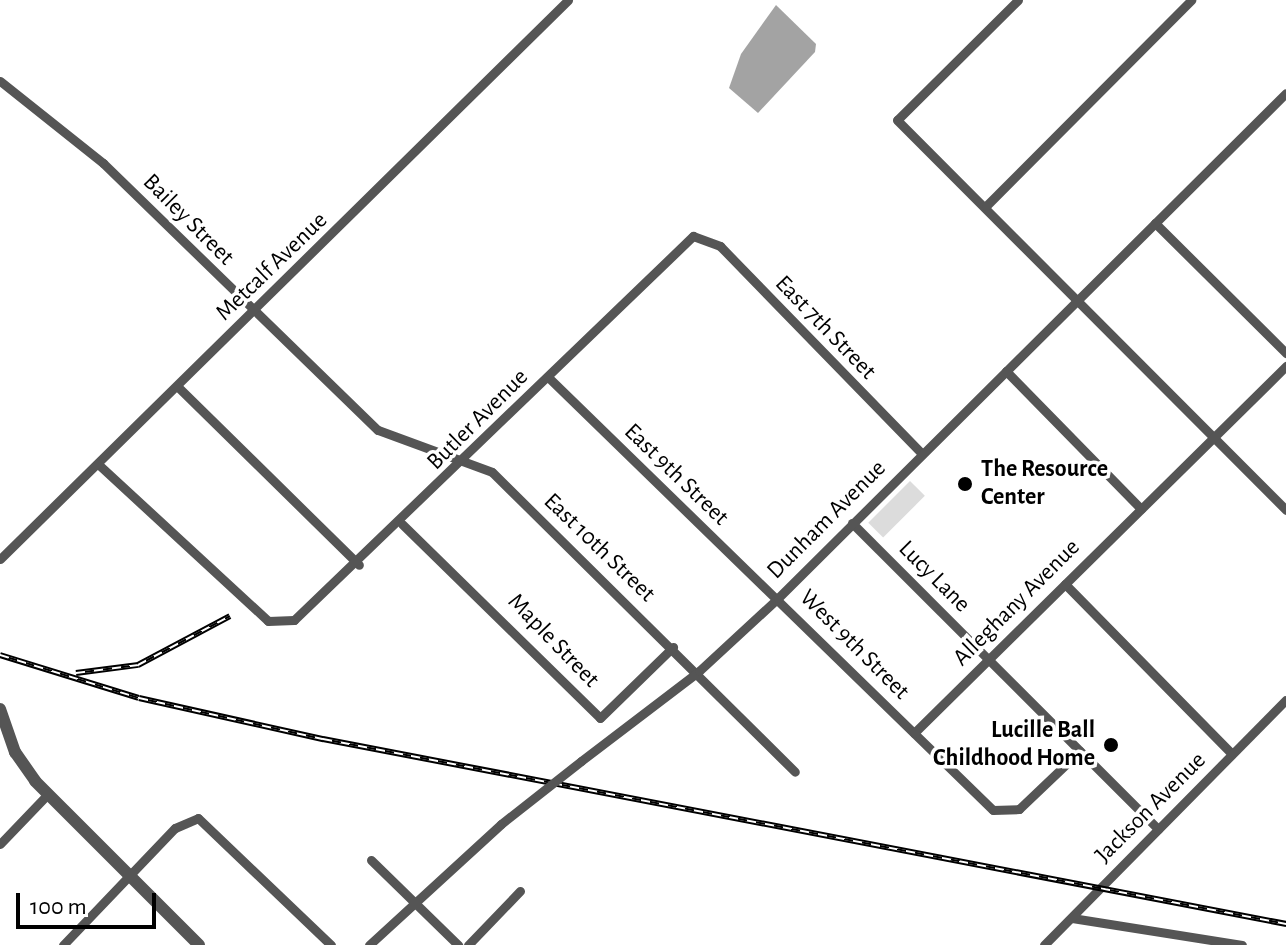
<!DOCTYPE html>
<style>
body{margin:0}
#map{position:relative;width:1286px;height:945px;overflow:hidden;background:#fff;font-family:"Alegreya Sans",sans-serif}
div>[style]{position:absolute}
.green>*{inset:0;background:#dcdcdc;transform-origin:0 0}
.water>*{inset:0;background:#a3a3a3}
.minor>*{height:9px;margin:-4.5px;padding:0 4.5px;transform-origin:4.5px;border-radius:4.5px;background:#555}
.tertiary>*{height:12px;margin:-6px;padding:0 6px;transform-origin:6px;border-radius:6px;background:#555}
.rail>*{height:6px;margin-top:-3px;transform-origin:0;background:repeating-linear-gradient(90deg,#fff 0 9px,#000 0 18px);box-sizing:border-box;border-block:2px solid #000}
.minor-bridge>*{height:9px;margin:-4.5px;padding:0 4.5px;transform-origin:4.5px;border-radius:4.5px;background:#555}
.dots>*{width:22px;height:22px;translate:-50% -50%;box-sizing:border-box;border:4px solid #fff;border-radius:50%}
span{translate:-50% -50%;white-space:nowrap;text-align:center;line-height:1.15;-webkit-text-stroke:7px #fff;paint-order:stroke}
.street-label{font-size:24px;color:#000}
.poi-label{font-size:24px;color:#000;font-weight:700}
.left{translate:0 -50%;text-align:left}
.right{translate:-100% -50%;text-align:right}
.scale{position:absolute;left:16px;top:893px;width:140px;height:36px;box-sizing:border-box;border:4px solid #000;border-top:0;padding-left:10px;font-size:24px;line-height:28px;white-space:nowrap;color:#000;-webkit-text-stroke:6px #fff;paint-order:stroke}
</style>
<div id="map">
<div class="green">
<i style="left:910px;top:481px;width:21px;height:59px;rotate:45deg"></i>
</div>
<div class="water">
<i style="clip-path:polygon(776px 5px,816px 44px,815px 52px,758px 113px,729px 88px,741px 54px)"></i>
</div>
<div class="minor">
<i style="left:1018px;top:0;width:170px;rotate:135.2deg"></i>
<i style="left:897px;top:120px;width:551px;rotate:45.07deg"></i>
<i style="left:0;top:81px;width:132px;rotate:38.5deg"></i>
<i style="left:103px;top:163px;width:383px;rotate:44.2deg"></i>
<i style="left:378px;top:430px;width:121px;rotate:20.2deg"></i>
<i style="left:492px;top:472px;width:426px;rotate:44.7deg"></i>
<i style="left:986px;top:206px;width:291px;rotate:-45.1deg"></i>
<i style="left:1155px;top:223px;width:185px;rotate:44.8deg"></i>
<i style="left:1006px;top:371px;width:193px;rotate:45.6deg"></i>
<i style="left:549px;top:378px;width:619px;rotate:44.22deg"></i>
<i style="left:993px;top:810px;width:26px;rotate:-2deg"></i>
<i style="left:1019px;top:809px;width:84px;rotate:-43.6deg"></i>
<i style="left:177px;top:386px;width:255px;rotate:44.5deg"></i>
<i style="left:98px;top:464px;width:231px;rotate:42.7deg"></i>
<i style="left:268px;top:621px;width:26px;rotate:-2deg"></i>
<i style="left:294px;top:620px;width:554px;rotate:-43.9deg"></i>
<i style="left:693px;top:236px;width:29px;rotate:20deg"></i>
<i style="left:720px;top:246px;width:290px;rotate:45.8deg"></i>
<i style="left:852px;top:523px;width:433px;rotate:45deg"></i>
<i style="left:402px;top:524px;width:277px;rotate:44.4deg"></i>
<i style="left:600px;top:718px;width:102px;rotate:-44.2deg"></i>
<i style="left:0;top:559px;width:797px;rotate:-44.54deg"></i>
<i style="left:1065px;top:584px;width:238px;rotate:45.5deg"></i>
<i style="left:914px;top:733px;width:523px;rotate:-44.61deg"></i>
<i style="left:581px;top:761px;width:148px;rotate:-37.3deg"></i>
<i style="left:699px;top:671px;width:108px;rotate:-42.7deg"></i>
<i style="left:778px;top:598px;width:716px;rotate:-44.83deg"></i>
<i style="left:0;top:844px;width:69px;rotate:-46.2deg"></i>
<i style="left:371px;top:860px;width:122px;rotate:44.3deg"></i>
<i style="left:1072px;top:918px;width:172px;rotate:9deg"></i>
<i style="left:63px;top:945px;width:162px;rotate:-46.3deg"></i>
<i style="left:175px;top:828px;width:25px;rotate:-23deg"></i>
<i style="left:198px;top:818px;width:184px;rotate:43.7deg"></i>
<i style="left:369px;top:945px;width:179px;rotate:-42.5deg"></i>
<i style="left:468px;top:945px;width:75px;rotate:-46.1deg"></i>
<i style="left:1044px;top:945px;width:344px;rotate:-45.4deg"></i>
</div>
<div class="tertiary">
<i style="left:0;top:709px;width:46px;rotate:70.8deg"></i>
<i style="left:15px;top:752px;width:35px;rotate:55deg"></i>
<i style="left:35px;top:781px;width:232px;rotate:45deg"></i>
</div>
<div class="rail">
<i style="left:0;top:655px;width:145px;rotate:17.2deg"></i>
<i style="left:139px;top:698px;width:189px;rotate:12.6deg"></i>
<i style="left:323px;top:739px;width:981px;rotate:10.87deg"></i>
<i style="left:76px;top:673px;width:63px;rotate:-7.4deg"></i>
<i style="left:138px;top:665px;width:104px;rotate:-28deg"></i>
</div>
<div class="minor-bridge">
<i style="left:501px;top:824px;width:102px;rotate:-38.2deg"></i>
</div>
<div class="dots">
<i style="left:965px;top:484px;background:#000"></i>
<i style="left:1111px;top:745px;background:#000"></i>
</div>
<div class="street-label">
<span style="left:188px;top:220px;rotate:45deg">Bailey Street</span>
<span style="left:272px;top:267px;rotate:-44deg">Metcalf Avenue</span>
<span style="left:825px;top:328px;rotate:46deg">East 7th Street</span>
<span style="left:478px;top:420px;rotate:-45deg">Butler Avenue</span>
<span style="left:676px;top:475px;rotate:44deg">East 9th Street</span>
<span style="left:827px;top:520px;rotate:-45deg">Dunham Avenue</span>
<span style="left:599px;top:548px;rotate:44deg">East 10th Street</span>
<span style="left:934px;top:577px;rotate:45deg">Lucy Lane</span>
<span style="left:1017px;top:603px;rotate:-45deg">Alleghany Avenue</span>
<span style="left:553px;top:641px;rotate:46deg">Maple Street</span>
<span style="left:854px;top:645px;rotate:45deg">West 9th Street</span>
<span style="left:1151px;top:808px;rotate:-45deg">Jackson Avenue</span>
</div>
<div class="poi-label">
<span class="left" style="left:981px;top:484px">The Resource<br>Center</span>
<span class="right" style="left:1095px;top:745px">Lucille Ball<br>Childhood Home</span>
</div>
<div class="scale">100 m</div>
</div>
